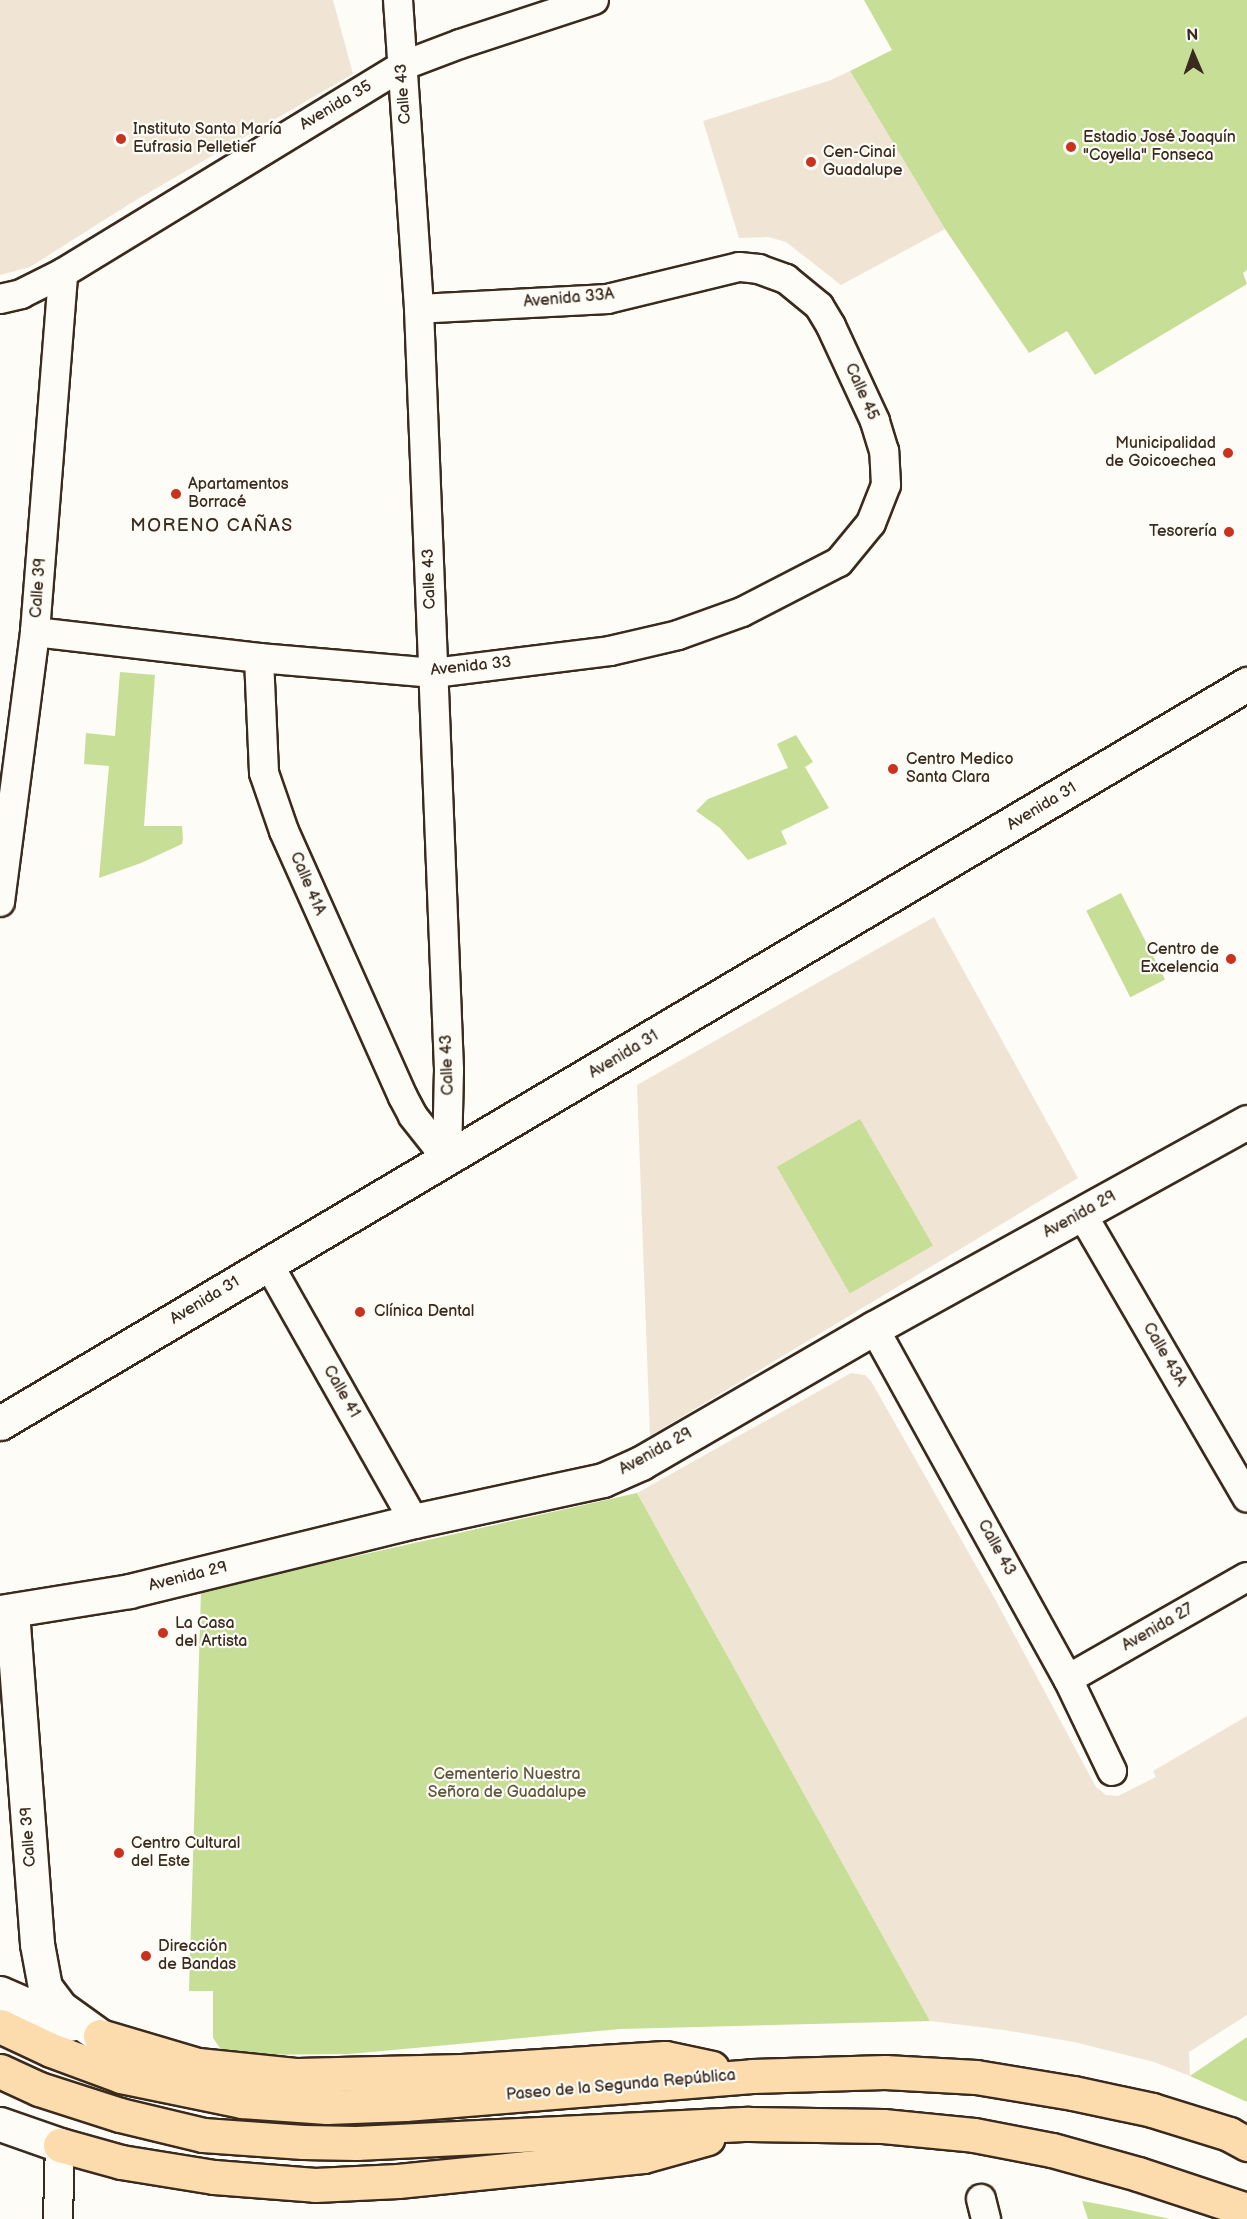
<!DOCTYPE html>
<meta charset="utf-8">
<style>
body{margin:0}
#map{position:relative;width:1247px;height:2219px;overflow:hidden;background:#fdfcf7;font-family:"Balsamiq Sans",sans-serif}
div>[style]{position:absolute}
.built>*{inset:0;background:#f0e5d5}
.green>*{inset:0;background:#c6de95;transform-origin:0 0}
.roads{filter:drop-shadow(2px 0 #3b2a1e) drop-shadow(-2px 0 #3b2a1e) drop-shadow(0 2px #3b2a1e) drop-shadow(0 -2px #3b2a1e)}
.street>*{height:28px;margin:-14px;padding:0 14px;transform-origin:14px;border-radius:14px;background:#fdfcf7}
.secondary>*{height:33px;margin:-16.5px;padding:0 16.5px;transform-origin:16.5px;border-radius:16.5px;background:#fdfcf7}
.highway>*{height:33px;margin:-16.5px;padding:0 16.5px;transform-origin:16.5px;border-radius:16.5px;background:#fcdcac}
.dots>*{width:16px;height:16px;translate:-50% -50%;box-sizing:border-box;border:3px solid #fdfcf7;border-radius:50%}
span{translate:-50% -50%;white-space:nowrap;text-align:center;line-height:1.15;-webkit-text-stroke:4.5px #fdfcf7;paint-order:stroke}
.street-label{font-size:16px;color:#3b2a1e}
.poi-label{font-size:16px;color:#3b2a1e}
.left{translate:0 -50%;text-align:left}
.right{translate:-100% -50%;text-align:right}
.park-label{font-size:16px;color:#5e573c}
.neighbourhood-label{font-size:18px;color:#3b2a1e;letter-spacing:1.5px}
.north{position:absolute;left:1163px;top:24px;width:60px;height:60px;-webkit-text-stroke:4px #fdfcf7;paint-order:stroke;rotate:358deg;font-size:16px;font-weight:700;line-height:24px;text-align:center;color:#3b2a1e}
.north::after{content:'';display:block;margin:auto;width:21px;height:27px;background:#3b2a1e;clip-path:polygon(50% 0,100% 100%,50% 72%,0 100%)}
</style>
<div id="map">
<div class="built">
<i style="clip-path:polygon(0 0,333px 0,353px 74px,131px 203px,30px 267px,0 275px)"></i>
<i style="clip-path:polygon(850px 71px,945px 229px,841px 285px,786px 242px,768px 237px,739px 238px,703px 121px,831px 80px)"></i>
<i style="clip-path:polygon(934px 917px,1078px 1178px,650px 1436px,637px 1085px)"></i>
<i style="clip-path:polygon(851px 1373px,865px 1375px,871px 1381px,995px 1599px,1096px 1787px,1106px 1795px,1118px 1796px,1156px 1777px,1153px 1771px,1247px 1716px,1247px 2015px,1189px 2052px,1190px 2076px,1154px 2062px,1074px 2042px,1004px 2030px,930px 2021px,637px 1493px)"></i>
</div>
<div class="green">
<i style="clip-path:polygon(864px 0,1247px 0,1247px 270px,1243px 273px,1247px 284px,1095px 375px,1067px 331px,1029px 353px,945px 229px,850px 71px,892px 50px)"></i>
<i style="clip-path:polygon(120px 672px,155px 675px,144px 826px,182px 826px,183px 839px,182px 844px,141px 863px,99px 878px,109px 766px,84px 764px,86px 733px,115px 736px)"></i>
<i style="clip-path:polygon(796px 735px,813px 762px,805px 767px,829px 808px,781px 831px,787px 844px,748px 860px,720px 828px,696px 811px,708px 799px,788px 768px,777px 744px)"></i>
<i style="left:1121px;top:893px;width:97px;height:39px;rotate:63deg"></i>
<i style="left:860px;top:1119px;width:146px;height:96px;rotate:60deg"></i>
<i style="clip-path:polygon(637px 1493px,930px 2021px,620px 2029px,349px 2054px,225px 2055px,213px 2038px,213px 1991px,189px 1991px,201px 1591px)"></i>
<i style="clip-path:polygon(1247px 2037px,1247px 2102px,1190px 2076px)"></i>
<i style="clip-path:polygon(1082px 2201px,1120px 2208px,1170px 2219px,1088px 2219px)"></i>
</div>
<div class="roads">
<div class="street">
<i style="left:398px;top:0;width:310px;rotate:86.1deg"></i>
<i style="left:419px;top:309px;width:762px;rotate:87.74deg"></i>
<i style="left:449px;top:1070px;width:89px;rotate:91.3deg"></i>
<i style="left:0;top:299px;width:22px;rotate:-13deg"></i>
<i style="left:21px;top:294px;width:47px;rotate:-26.6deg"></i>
<i style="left:63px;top:273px;width:397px;rotate:-31.4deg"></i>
<i style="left:402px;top:66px;width:62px;rotate:-20.8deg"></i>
<i style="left:460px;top:44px;width:141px;rotate:-18.2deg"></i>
<i style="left:35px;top:632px;width:226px;rotate:6.6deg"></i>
<i style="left:259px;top:658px;width:176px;rotate:4.9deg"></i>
<i style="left:434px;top:673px;width:177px;rotate:-7.1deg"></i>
<i style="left:610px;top:651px;width:70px;rotate:-13.2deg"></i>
<i style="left:678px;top:635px;width:68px;rotate:-19.8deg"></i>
<i style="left:742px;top:612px;width:109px;rotate:-27.3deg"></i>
<i style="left:839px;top:562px;width:50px;rotate:-50.6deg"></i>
<i style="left:871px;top:523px;width:41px;rotate:-68.5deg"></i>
<i style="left:886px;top:485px;width:34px;rotate:-93deg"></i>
<i style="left:884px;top:451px;width:31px;rotate:-107deg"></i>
<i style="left:875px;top:421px;width:105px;rotate:-114.9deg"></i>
<i style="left:831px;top:326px;width:23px;rotate:-121deg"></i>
<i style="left:819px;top:306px;width:43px;rotate:-140.7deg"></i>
<i style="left:786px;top:279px;width:29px;rotate:-160deg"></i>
<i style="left:759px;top:269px;width:20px;rotate:-174deg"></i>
<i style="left:739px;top:267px;width:135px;rotate:166.3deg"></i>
<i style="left:608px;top:299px;width:189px;rotate:177deg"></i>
<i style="left:259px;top:658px;width:115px;rotate:87.5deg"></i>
<i style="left:264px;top:773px;width:61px;rotate:71deg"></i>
<i style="left:284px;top:831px;width:291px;rotate:65.9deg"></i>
<i style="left:403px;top:1097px;width:21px;rotate:62deg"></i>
<i style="left:413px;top:1116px;width:55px;rotate:51.7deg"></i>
<i style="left:0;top:902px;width:272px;rotate:-82.6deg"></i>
<i style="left:35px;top:632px;width:360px;rotate:-85.5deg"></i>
<i style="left:1082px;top:1214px;width:328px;rotate:59.8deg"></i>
<i style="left:268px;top:1263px;width:296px;rotate:60.5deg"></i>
<i style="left:874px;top:1328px;width:401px;rotate:61.1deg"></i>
<i style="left:1068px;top:1679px;width:102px;rotate:64.4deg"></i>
<i style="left:1068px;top:1679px;width:206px;rotate:-29.7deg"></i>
<i style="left:981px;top:2199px;width:21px;rotate:76deg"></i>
<i style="left:58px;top:2219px;width:74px;rotate:-88.5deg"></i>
</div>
<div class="secondary">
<i style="left:0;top:1423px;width:1450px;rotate:-30.65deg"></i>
<i style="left:12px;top:1611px;width:334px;rotate:85.7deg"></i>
<i style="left:37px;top:1944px;width:44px;rotate:79.5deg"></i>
<i style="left:45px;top:1987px;width:26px;rotate:53deg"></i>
<i style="left:61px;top:2008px;width:48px;rotate:35.7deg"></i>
<i style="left:0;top:1612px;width:131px;rotate:-9.2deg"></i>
<i style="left:129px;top:1591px;width:293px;rotate:-13.8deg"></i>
<i style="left:414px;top:1521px;width:193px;rotate:-12.2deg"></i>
<i style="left:603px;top:1480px;width:42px;rotate:-24.1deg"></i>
<i style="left:641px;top:1463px;width:269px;rotate:-30.1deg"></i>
<i style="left:874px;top:1328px;width:426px;rotate:-28.9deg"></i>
<i style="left:0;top:1993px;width:77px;rotate:23.6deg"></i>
<i style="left:0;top:2124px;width:64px;rotate:19.3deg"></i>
</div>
<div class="highway">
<i style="left:0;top:2026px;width:56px;rotate:25.2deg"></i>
<i style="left:51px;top:2050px;width:75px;rotate:20.4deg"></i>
<i style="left:121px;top:2076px;width:124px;rotate:11.7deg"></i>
<i style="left:242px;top:2101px;width:85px;rotate:4deg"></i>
<i style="left:327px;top:2107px;width:78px;rotate:-2.2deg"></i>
<i style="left:405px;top:2104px;width:348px;rotate:-4.6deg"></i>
<i style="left:752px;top:2076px;width:133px;rotate:-1.7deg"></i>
<i style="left:885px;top:2072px;width:91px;rotate:3.1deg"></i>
<i style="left:976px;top:2077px;width:98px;rotate:9.4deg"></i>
<i style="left:1073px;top:2093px;width:81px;rotate:12.1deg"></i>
<i style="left:1152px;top:2110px;width:81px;rotate:17.3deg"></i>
<i style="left:1229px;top:2134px;width:21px;rotate:29deg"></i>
<i style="left:100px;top:2036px;width:102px;rotate:16.5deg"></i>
<i style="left:198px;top:2065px;width:100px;rotate:5.8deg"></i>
<i style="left:297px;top:2075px;width:165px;rotate:-1.4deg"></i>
<i style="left:462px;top:2071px;width:203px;rotate:-3.7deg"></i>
<i style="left:665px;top:2058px;width:48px;rotate:12deg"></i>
<i style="left:0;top:2071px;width:43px;rotate:24.8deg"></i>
<i style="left:39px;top:2089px;width:85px;rotate:17.8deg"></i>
<i style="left:120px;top:2115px;width:85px;rotate:13.5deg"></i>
<i style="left:203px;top:2135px;width:100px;rotate:4deg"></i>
<i style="left:303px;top:2142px;width:53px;rotate:1.1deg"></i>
<i style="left:356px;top:2143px;width:393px;rotate:-2.8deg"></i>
<i style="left:749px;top:2124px;width:134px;rotate:0.9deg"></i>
<i style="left:883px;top:2126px;width:91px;rotate:5.6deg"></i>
<i style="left:974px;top:2135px;width:79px;rotate:10.9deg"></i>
<i style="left:1052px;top:2150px;width:89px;rotate:15.6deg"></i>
<i style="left:1138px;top:2174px;width:115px;rotate:18.3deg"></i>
<i style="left:60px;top:2145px;width:63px;rotate:15.6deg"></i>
<i style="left:121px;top:2162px;width:94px;rotate:9.2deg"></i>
<i style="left:214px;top:2177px;width:101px;rotate:4.5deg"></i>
<i style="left:315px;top:2185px;width:83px;rotate:-2.8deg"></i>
<i style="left:398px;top:2181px;width:246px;rotate:-5.8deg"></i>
<i style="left:643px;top:2156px;width:67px;rotate:-15.5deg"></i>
</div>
</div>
<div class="dots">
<i style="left:121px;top:139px;background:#c8321e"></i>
<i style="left:1071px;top:147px;background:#c8321e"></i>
<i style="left:811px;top:162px;background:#c8321e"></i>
<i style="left:1228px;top:453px;background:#c8321e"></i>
<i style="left:176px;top:494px;background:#c8321e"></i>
<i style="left:1229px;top:532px;background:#c8321e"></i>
<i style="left:893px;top:769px;background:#c8321e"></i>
<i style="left:1231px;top:959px;background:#c8321e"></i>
<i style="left:360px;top:1312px;background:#c8321e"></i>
<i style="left:163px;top:1633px;background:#c8321e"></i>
<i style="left:119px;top:1853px;background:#c8321e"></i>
<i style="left:146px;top:1956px;background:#c8321e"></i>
</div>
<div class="street-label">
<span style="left:404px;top:94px;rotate:-94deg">Calle 43</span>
<span style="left:336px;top:106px;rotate:-31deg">Avenida 35</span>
<span style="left:569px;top:299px;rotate:-5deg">Avenida 33A</span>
<span style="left:861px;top:392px;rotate:66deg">Calle 45</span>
<span style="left:430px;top:579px;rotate:-92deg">Calle 43</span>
<span style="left:39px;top:588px;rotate:-86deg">Calle 39</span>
<span style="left:471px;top:667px;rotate:-6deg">Avenida 33</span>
<span style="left:1042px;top:807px;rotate:-31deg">Avenida 31</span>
<span style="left:307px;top:884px;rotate:67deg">Calle 41A</span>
<span style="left:624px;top:1055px;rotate:-31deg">Avenida 31</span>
<span style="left:448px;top:1065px;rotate:-92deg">Calle 43</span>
<span style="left:1080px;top:1215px;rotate:-29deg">Avenida 29</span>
<span style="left:205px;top:1301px;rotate:-31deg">Avenida 31</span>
<span style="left:1164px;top:1355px;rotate:60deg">Calle 43A</span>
<span style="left:341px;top:1392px;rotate:60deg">Calle 41</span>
<span style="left:656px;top:1452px;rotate:-29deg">Avenida 29</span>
<span style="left:996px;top:1548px;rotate:61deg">Calle 43</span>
<span style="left:188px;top:1577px;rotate:-14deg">Avenida 29</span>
<span style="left:1158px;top:1628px;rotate:-30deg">Avenida 27</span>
<span style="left:29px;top:1837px;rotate:-94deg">Calle 39</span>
<span style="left:621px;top:2086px;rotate:-5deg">Paseo de la Segunda República</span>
</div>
<div class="poi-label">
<span class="left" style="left:133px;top:139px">Instituto Santa María<br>Eufrasia Pelletier</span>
<span class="left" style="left:1083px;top:147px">Estadio José Joaquín<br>"Coyella" Fonseca</span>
<span class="left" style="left:823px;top:162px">Cen-Cinai<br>Guadalupe</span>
<span class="right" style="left:1216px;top:453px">Municipalidad<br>de Goicoechea</span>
<span class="left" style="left:188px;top:494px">Apartamentos<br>Borracé</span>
<span class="right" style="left:1217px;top:532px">Tesorería</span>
<span class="left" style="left:906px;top:769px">Centro Medico<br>Santa Clara</span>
<span class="right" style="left:1219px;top:959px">Centro de<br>Excelencia</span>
<span class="left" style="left:374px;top:1312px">Clínica Dental</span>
<span class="left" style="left:175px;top:1633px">La Casa<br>del Artista</span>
<span class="left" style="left:131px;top:1853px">Centro Cultural<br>del Este</span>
<span class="left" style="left:158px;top:1956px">Dirección<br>de Bandas</span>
</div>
<div class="park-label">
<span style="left:507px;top:1784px">Cementerio Nuestra<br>Señora de Guadalupe</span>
</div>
<div class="neighbourhood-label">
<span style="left:212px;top:526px">MORENO CAÑAS</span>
</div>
<div class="north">N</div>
</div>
